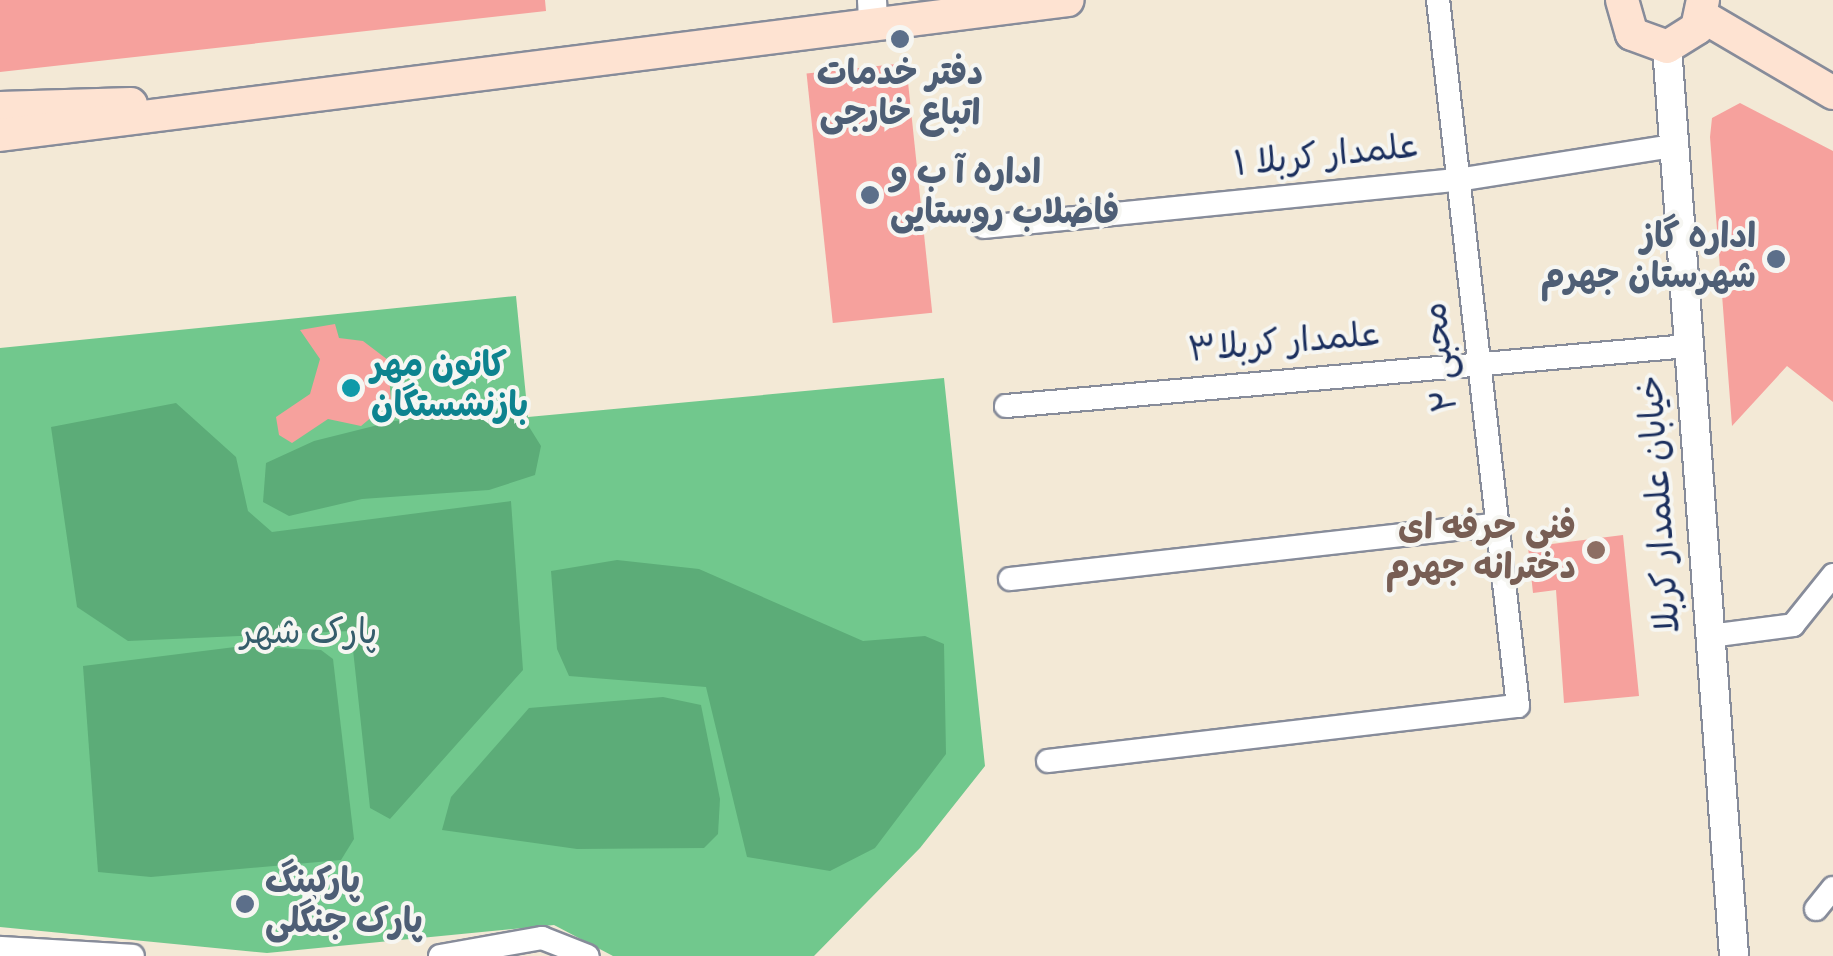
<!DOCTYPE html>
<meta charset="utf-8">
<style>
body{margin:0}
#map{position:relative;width:1833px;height:956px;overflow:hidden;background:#f3e9d6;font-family:"Indie Flower","Playpen Sans Arabic",sans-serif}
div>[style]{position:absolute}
.green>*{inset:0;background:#71c88d}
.forest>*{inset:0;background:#5cac78}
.building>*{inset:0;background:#f6a19d;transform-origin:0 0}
.roads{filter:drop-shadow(2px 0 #878c9a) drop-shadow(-2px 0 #878c9a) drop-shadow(0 2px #878c9a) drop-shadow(0 -2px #878c9a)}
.minor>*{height:22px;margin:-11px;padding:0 11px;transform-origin:11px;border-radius:11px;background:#fff}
.tertiary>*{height:28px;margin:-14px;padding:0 14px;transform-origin:14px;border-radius:14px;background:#fff}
.secondary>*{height:32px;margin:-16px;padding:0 16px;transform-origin:16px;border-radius:16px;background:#fee3d2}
.dots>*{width:28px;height:28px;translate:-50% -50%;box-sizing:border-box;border:5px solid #f6f6f2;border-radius:50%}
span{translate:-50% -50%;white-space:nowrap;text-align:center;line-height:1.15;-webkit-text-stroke:8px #f6f6f2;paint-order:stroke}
.service-label{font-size:35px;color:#4e5e75;font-weight:700}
.left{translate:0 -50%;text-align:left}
.right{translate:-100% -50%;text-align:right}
.street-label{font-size:35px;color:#1b2f5e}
.culture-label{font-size:35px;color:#0d838f;font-weight:700}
.education-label{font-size:35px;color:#785e54;font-weight:700}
.park-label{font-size:35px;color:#355d6c}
</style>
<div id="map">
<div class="green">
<i style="clip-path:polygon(516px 296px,528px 417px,944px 378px,985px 766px,920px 848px,814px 956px,613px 956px,554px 925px,267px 953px,0 927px,0 348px)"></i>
</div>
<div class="forest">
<i style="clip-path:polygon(176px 403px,236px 457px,248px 511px,272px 532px,511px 501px,523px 670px,390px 819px,370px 808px,351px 631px,128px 641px,77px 607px,51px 427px)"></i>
<i style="clip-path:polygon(518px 409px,541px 446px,535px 475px,489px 490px,362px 499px,289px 516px,263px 502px,266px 463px,314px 441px,394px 421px)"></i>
<i style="clip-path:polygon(617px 560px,699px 569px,863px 641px,925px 636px,944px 644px,946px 754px,875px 848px,830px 871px,747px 857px,706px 687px,569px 676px,557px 649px,551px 571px)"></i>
<i style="clip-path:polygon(243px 646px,321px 650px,333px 659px,354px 839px,341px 860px,151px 877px,98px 872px,83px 666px)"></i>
<i style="clip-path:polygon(663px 697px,701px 705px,720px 799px,718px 834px,704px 848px,577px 849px,442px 830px,451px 797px,529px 708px)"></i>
</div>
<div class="building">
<i style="clip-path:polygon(0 0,545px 0,546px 11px,0 72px)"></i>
<i style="left:906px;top:63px;width:251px;height:100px;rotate:84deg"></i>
<i style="clip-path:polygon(1740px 103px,1833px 151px,1833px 402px,1787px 366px,1732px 426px,1710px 137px,1712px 118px)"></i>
<i style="clip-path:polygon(335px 324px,339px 338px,363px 341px,388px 360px,391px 401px,361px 426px,328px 419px,292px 443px,279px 435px,276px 417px,310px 394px,320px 359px,300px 330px)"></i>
<i style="clip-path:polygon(1623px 535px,1639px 696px,1564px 703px,1556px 590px,1533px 593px,1528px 547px)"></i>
</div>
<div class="roads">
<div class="minor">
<i style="left:984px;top:227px;width:476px;rotate:-5.7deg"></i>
<i style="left:1458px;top:180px;width:218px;rotate:-9deg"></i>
<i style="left:1006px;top:406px;width:685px;rotate:-5.03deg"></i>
<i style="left:1010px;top:579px;width:490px;rotate:-6.4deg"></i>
<i style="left:1710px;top:636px;width:84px;rotate:-7.5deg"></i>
<i style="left:1793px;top:625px;width:64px;rotate:-51.3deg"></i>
<i style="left:1048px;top:761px;width:473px;rotate:-6.7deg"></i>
<i style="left:1518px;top:706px;width:711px;rotate:-96.46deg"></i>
<i style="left:1816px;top:909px;width:27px;rotate:-51deg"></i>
<i style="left:0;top:948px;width:133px;rotate:3.4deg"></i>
<i style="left:440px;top:956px;width:104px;rotate:-10deg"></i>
<i style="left:542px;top:938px;width:49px;rotate:21.4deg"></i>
</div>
<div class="tertiary">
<i style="left:872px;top:0;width:21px;rotate:87deg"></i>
<i style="left:1667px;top:47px;width:911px;rotate:85.78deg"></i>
</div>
<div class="secondary">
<i style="left:1622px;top:0;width:35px;rotate:74deg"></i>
<i style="left:1632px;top:34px;width:37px;rotate:20deg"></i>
<i style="left:1667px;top:47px;width:36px;rotate:-32deg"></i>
<i style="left:1697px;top:28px;width:29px;rotate:-78deg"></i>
<i style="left:1702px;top:16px;width:152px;rotate:30.4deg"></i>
<i style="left:0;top:108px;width:131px;rotate:-1.7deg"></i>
<i style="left:0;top:135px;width:1076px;rotate:-7.2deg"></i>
</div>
</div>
<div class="dots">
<i style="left:900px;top:39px;background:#5c6f8a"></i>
<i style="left:870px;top:195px;background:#5c6f8a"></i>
<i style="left:1776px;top:259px;background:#5c6f8a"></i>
<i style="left:351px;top:388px;background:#0f9aa8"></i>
<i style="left:1596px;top:550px;background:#8d6e63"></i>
<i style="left:245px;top:904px;background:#5c6f8a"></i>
</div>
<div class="service-label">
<span style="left:900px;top:96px">دفتر خدمات<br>اتباع خارجی</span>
<span class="left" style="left:890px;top:195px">اداره آ ب و<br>فاضلاب روستایی</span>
<span class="right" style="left:1756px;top:259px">اداره گاز<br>شهرستان جهرم</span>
<span class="left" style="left:265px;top:904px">پارکینگ<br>پارک جنگلی</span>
</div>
<div class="street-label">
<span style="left:1326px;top:158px;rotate:-6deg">علمدار کربلا ۱</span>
<span style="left:1284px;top:345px;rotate:-5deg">علمدار کربلا۳</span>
<span style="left:1443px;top:357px;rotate:-96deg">محبی ۲</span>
<span style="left:1662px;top:504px;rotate:-94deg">خیابان علمدار کربلا</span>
</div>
<div class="culture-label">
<span class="left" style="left:371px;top:388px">کانون مهر<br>بازنشستگان</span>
</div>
<div class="education-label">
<span class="right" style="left:1576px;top:550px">فنی حرفه ای<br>دخترانه جهرم</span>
</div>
<div class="park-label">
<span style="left:309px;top:635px">پارک شهر</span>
</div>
</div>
